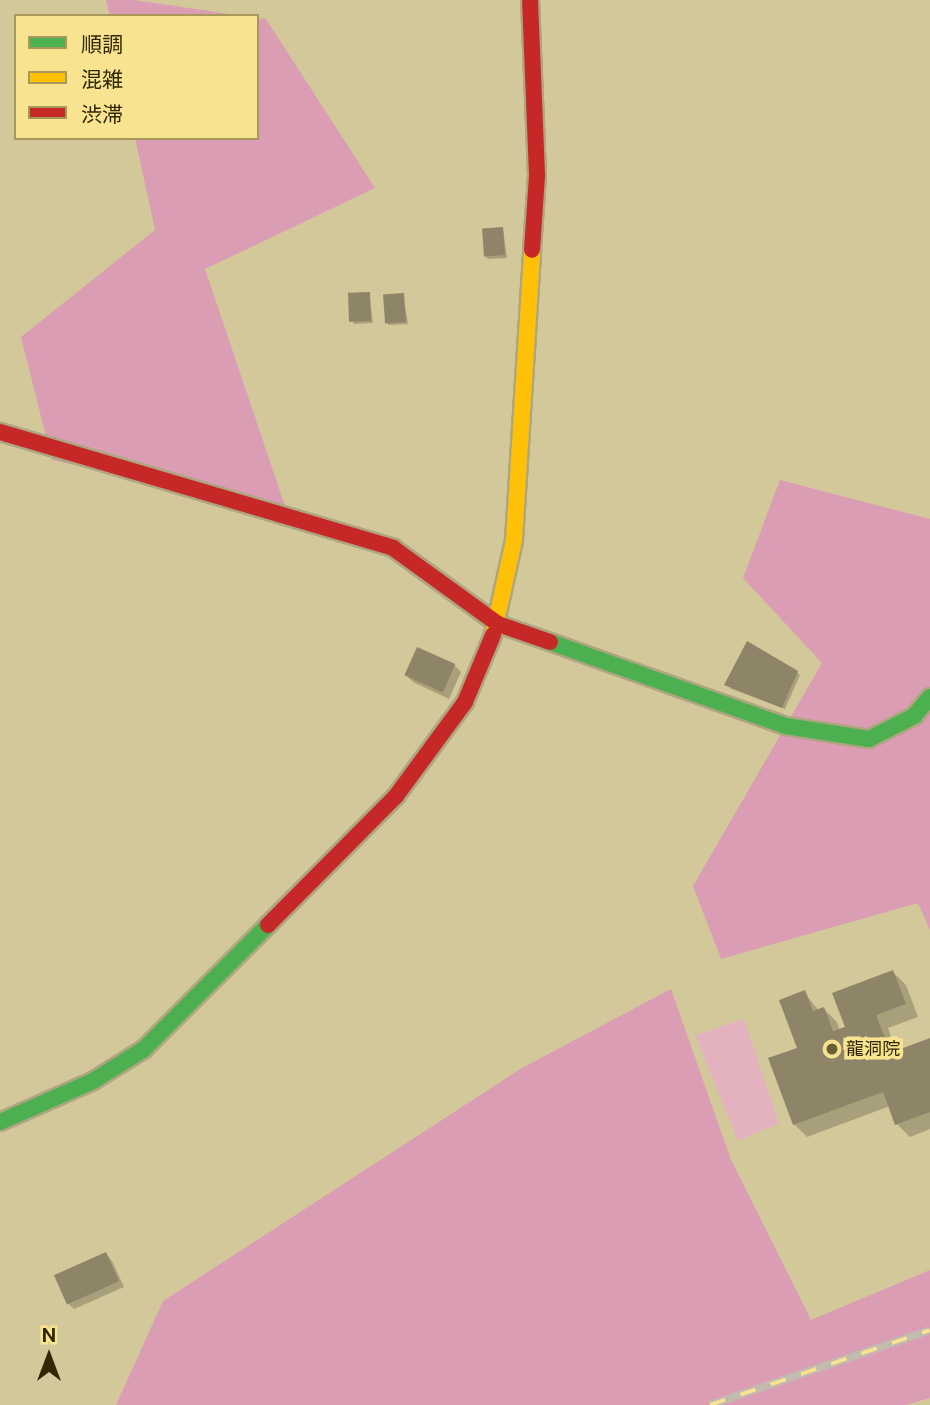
<!DOCTYPE html>
<meta charset="utf-8">
<style>
body{margin:0}
#map{position:relative;width:930px;height:1405px;overflow:hidden;background:#d3c89a;font-family:"Public Sans","Noto Sans JP",sans-serif}
div>[style]{position:absolute}
.green>*{inset:0;background:#e4b2bf}
.forest>*{inset:0;background:#db9db4}
.shadow>*{inset:0;background:#0003}
.building>*{inset:0;background:#8e8468;transform-origin:0 0}
.roads{filter:drop-shadow(2px 0 #aea581) drop-shadow(-2px 0 #aea581) drop-shadow(0 2px #aea581) drop-shadow(0 -2px #aea581)}
.fast>*{height:16px;margin:-8px;padding:0 8px;transform-origin:8px;border-radius:8px;background:#4caf50}
.slow>*{height:16px;margin:-8px;padding:0 8px;transform-origin:8px;border-radius:8px;background:#ffc107}
.jam>*{height:16px;margin:-8px;padding:0 8px;transform-origin:8px;border-radius:8px;background:#c62828}
.rail>*{height:8px;margin-top:-4px;transform-origin:0;background:repeating-linear-gradient(90deg,#f8e490 0 16px,#c0bdaf 0 32px);box-sizing:border-box;border-block:2px solid #c0bdaf}
.dots>*{width:19px;height:19px;translate:-50% -50%;box-sizing:border-box;border:4px solid #f8e490;border-radius:50%}
span{translate:-50% -50%;white-space:nowrap;text-align:center;line-height:1.15;-webkit-text-stroke:7px #f8e490;paint-order:stroke}
.poi-label{font-size:18px;color:#302804}
.left{translate:0 -50%;text-align:left}
.legend{position:absolute;left:14px;top:14px;width:245px;height:126px;box-sizing:border-box;background:#f8e490;border:2px solid #a89958;margin:0;padding:9px 12px;list-style:none;font-size:21px;color:#302804}
.legend li{display:flex;align-items:center;gap:14px;height:35px}
.legend b{width:35px;border:2px solid #a89958}
.north{position:absolute;left:14px;top:1321px;width:70px;height:70px;-webkit-text-stroke:5px #f8e490;paint-order:stroke;rotate:0deg;font-size:19px;font-weight:700;line-height:28px;text-align:center;color:#302804}
.north::after{content:'';display:block;margin:auto;width:24px;height:32px;background:#302804;clip-path:polygon(50% 0,100% 100%,50% 72%,0 100%)}
</style>
<div id="map">
<div class="green">
<i style="clip-path:polygon(744px 1019px,779px 1123px,738px 1141px,695px 1035px)"></i>
</div>
<div class="forest">
<i style="clip-path:polygon(106px 0,134px 0,243px 16px,110px 16px)"></i>
<i style="clip-path:polygon(257px 18px,266px 19px,375px 188px,205px 269px,287px 512px,52px 460px,21px 337px,155px 230px,135px 138px,257px 138px)"></i>
<i style="clip-path:polygon(780px 480px,930px 519px,930px 930px,918px 903px,721px 959px,693px 886px,822px 663px,743px 578px)"></i>
<i style="clip-path:polygon(671px 989px,731px 1160px,811px 1320px,930px 1270px,930px 1398px,906px 1405px,116px 1405px,163px 1301px,522px 1068px)"></i>
</div>
<div class="shadow">
<i style="clip-path:polygon(503px 228px,507px 258px,488px 259px,485px 256px)"></i>
<i style="clip-path:polygon(369px 293px,373px 323px,354px 324px,352px 321px)"></i>
<i style="clip-path:polygon(403px 295px,408px 324px,389px 325px,386px 322px)"></i>
<i style="clip-path:polygon(418px 649px,454px 665px,461px 672px,449px 699px,413px 682px,407px 676px)"></i>
<i style="clip-path:polygon(797px 672px,800px 675px,785px 709px,729px 688px)"></i>
<i style="clip-path:polygon(893px 972px,906px 985px,918px 1017px,888px 1028px,897px 1052px,930px 1040px,930px 1129px,910px 1137px,897px 1124px,890px 1106px,807px 1137px,794px 1124px,804px 992px,819px 1011px,824px 1009px,837px 1022px,840px 1031px,847px 1028px)"></i>
<i style="clip-path:polygon(106px 1254px,112px 1261px,124px 1287px,74px 1309px,68px 1303px)"></i>
</div>
<div class="building">
<i style="left:503px;top:227px;width:28px;height:21px;rotate:86deg"></i>
<i style="left:370px;top:292px;width:29px;height:22px;rotate:88deg"></i>
<i style="left:404px;top:293px;width:29px;height:21px;rotate:86deg"></i>
<i style="clip-path:polygon(747px 641px,798px 671px,782px 708px,724px 685px)"></i>
<i style="left:417px;top:647px;width:42px;height:31px;rotate:24deg"></i>
<i style="clip-path:polygon(893px 970px,906px 1004px,876px 1015px,887px 1043px,867px 1050px,871px 1060px,930px 1038px,930px 1112px,895px 1125px,883px 1092px,793px 1125px,768px 1058px,797px 1048px,779px 1000px,805px 990px,813px 1011px,824px 1007px,833px 1031px,845px 1027px,832px 993px)"></i>
<i style="left:106px;top:1252px;width:32px;height:57px;rotate:66deg"></i>
</div>
<div class="roads">
<div class="fast">
<i style="left:550px;top:642px;width:251px;rotate:19.6deg"></i>
<i style="left:786px;top:726px;width:84px;rotate:8.9deg"></i>
<i style="left:869px;top:739px;width:51px;rotate:-27.1deg"></i>
<i style="left:914px;top:716px;width:25px;rotate:-50deg"></i>
<i style="left:0;top:1122px;width:102px;rotate:-23.8deg"></i>
<i style="left:93px;top:1081px;width:60px;rotate:-32.1deg"></i>
<i style="left:144px;top:1049px;width:175px;rotate:-45deg"></i>
</div>
<div class="slow">
<i style="left:493px;top:635px;width:97px;rotate:-77.5deg"></i>
<i style="left:514px;top:540px;width:291px;rotate:-86.4deg"></i>
</div>
<div class="jam">
<i style="left:530px;top:0;width:176px;rotate:87.7deg"></i>
<i style="left:537px;top:176px;width:74px;rotate:93.9deg"></i>
<i style="left:0;top:432px;width:410px;rotate:16.4deg"></i>
<i style="left:393px;top:548px;width:130px;rotate:35.9deg"></i>
<i style="left:498px;top:624px;width:55px;rotate:19.1deg"></i>
<i style="left:268px;top:925px;width:182px;rotate:-45.2deg"></i>
<i style="left:396px;top:796px;width:117px;rotate:-53.7deg"></i>
<i style="left:465px;top:702px;width:73px;rotate:-67.3deg"></i>
</div>
</div>
<div class="rail">
<i style="left:710px;top:1405px;width:232px;rotate:-18.8deg"></i>
</div>
<div class="dots">
<i style="left:832px;top:1049px;background:#696038"></i>
</div>
<div class="poi-label">
<span class="left" style="left:846px;top:1049px">龍洞院</span>
</div>
<ul class="legend">
<li><b style="height:9px;background:#4caf50"></b>順調</li>
<li><b style="height:9px;background:#ffc107"></b>混雑</li>
<li><b style="height:9px;background:#c62828"></b>渋滞</li>
</ul>
<div class="north">N</div>
</div>
